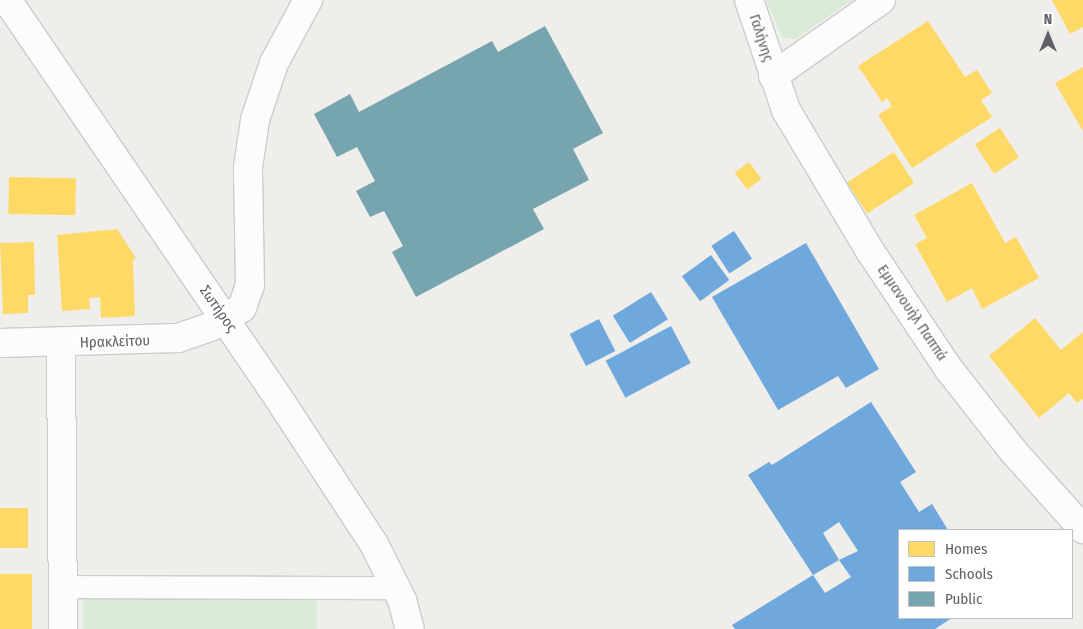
<!DOCTYPE html>
<meta charset="utf-8">
<style>
body{margin:0}
#map{position:relative;width:1083px;height:629px;overflow:hidden;background:#efeeea;font-family:"Fira Sans Condensed",sans-serif}
div>[style]{position:absolute}
.green>*{inset:0;background:#d8ebd6;transform-origin:0 0}
.homes>*{inset:0;background:#ffd966;transform-origin:0 0}
.schools>*{inset:0;background:#6fa8dc;transform-origin:0 0}
.public>*{inset:0;background:#76a5af}
.roads{filter:drop-shadow(1px 0 #cbcccc) drop-shadow(-1px 0 #cbcccc) drop-shadow(0 1px #cbcccc) drop-shadow(0 -1px #cbcccc)}
.pedestrian>*{height:22px;margin:-11px;padding:0 11px;transform-origin:11px;border-radius:11px;background:#fdfcfc}
.minor>*{height:28px;margin:-14px;padding:0 14px;transform-origin:14px;border-radius:14px;background:#fdfcfc}
span{translate:-50% -50%;white-space:nowrap;text-align:center;line-height:1.15;-webkit-text-stroke:5px #fff;paint-order:stroke}
.street-label{font-size:15px;color:#5f6368}
.legend{position:absolute;left:898px;top:529px;width:175px;height:90px;box-sizing:border-box;background:#fff;border:1px solid #bfc1c3;margin:0;padding:6px 9px;list-style:none;font-size:15px;color:#5f6368}
.legend li{display:flex;align-items:center;gap:10px;height:25px}
.legend b{width:25px;border:1px solid #bfc1c3}
.north{position:absolute;left:1023px;top:10px;width:50px;height:50px;-webkit-text-stroke:4px #fff;paint-order:stroke;rotate:0deg;font-size:14px;font-weight:700;line-height:20px;text-align:center;color:#5f6368}
.north::after{content:'';display:block;margin:auto;width:18px;height:22px;background:#5f6368;clip-path:polygon(50% 0,100% 100%,50% 72%,0 100%)}
</style>
<div id="map">
<div class="green">
<i style="clip-path:polygon(766px 0,852px 0,795px 39px,783px 38px)"></i>
<i style="left:83px;top:594px;width:234px;height:35px"></i>
</div>
<div class="homes">
<i style="clip-path:polygon(1052px 0,1083px 0,1083px 27px,1070px 34px)"></i>
<i style="clip-path:polygon(928px 21px,965px 77px,977px 70px,992px 93px,981px 100px,992px 117px,912px 168px,878px 115px,892px 106px,887px 98px,882px 102px,858px 66px)"></i>
<i style="clip-path:polygon(1083px 67px,1083px 131px,1055px 83px)"></i>
<i style="left:1000px;top:128px;width:35px;height:30px;rotate:57deg"></i>
<i style="left:894px;top:152px;width:37px;height:56px;rotate:57deg"></i>
<i style="left:749px;top:162px;width:21px;height:18px;rotate:53deg"></i>
<i style="left:9px;top:177px;width:67px;height:37px;rotate:1deg"></i>
<i style="clip-path:polygon(972px 183px,1005px 243px,1016px 237px,1039px 278px,982px 309px,972px 288px,947px 302px,915px 244px,927px 238px,914px 215px)"></i>
<i style="clip-path:polygon(117px 229px,136px 258px,133px 260px,135px 316px,101px 318px,100px 297px,89px 298px,90px 309px,62px 311px,57px 235px)"></i>
<i style="clip-path:polygon(34px 242px,35px 295px,28px 295px,28px 313px,3px 314px,0 243px)"></i>
<i style="clip-path:polygon(1035px 318px,1061px 350px,1083px 332px,1083px 399px,1077px 403px,1069px 393px,1039px 418px,989px 356px)"></i>
<i style="left:0;top:508px;width:28px;height:40px"></i>
<i style="left:0;top:574px;width:32px;height:55px"></i>
</div>
<div class="schools">
<i style="left:734px;top:231px;width:33px;height:27px;rotate:57deg"></i>
<i style="clip-path:polygon(806px 243px,879px 369px,846px 388px,838px 376px,778px 410px,712px 297px)"></i>
<i style="left:711px;top:255px;width:31px;height:36px;rotate:54deg"></i>
<i style="left:651px;top:292px;width:32px;height:45px;rotate:58deg"></i>
<i style="left:599px;top:319px;width:36px;height:33px;rotate:63deg"></i>
<i style="left:671px;top:326px;width:42px;height:74px;rotate:62deg"></i>
<i style="clip-path:polygon(871px 402px,916px 472px,900px 482px,919px 512px,932px 504px,948px 530px,899px 530px,899px 618px,952px 618px,935px 629px,735px 629px,732px 625px,813px 575px,825px 593px,851px 577px,839px 560px,858px 551px,839px 522px,823px 533px,839px 560px,813px 575px,748px 475px,769px 462px,772px 465px)"></i>
</div>
<div class="public">
<i style="clip-path:polygon(545px 26px,603px 133px,573px 149px,589px 180px,533px 209px,544px 229px,416px 297px,392px 252px,403px 246px,384px 211px,370px 217px,356px 191px,375px 181px,357px 147px,337px 157px,314px 114px,350px 94px,359px 112px,492px 41px,498px 52px)"></i>
</div>
<div class="roads">
<div class="pedestrian">
<i style="left:63px;top:587px;width:334px;rotate:0.2deg"></i>
</div>
<div class="minor">
<i style="left:7px;top:0;width:490px;rotate:55.7deg"></i>
<i style="left:283px;top:405px;width:166px;rotate:56.8deg"></i>
<i style="left:374px;top:544px;width:63px;rotate:63.4deg"></i>
<i style="left:402px;top:600px;width:30px;rotate:75deg"></i>
<i style="left:749px;top:0;width:116px;rotate:71.4deg"></i>
<i style="left:786px;top:110px;width:164px;rotate:59.2deg"></i>
<i style="left:870px;top:251px;width:141px;rotate:56.3deg"></i>
<i style="left:948px;top:368px;width:105px;rotate:51.9deg"></i>
<i style="left:1013px;top:451px;width:105px;rotate:48.1deg"></i>
<i style="left:773px;top:76px;width:132px;rotate:-35.1deg"></i>
<i style="left:0;top:343px;width:178px;rotate:-1.6deg"></i>
<i style="left:178px;top:338px;width:34px;rotate:-19deg"></i>
<i style="left:210px;top:327px;width:37px;rotate:-31deg"></i>
<i style="left:242px;top:308px;width:24px;rotate:-71deg"></i>
<i style="left:250px;top:285px;width:118px;rotate:-91deg"></i>
<i style="left:248px;top:167px;width:48px;rotate:-81.5deg"></i>
<i style="left:255px;top:120px;width:60px;rotate:-71.6deg"></i>
<i style="left:274px;top:63px;width:72px;rotate:-61.6deg"></i>
<i style="left:61px;top:344px;width:285px;rotate:89.6deg"></i>
</div>
</div>
<div class="street-label">
<span style="left:761px;top:38px;rotate:72deg">Γαλήνης</span>
<span style="left:218px;top:309px;rotate:55deg">Σωτήρος</span>
<span style="left:912px;top:313px;rotate:56deg">Εμμανουήλ Παππά</span>
<span style="left:115px;top:342px;rotate:-2deg">Ηρακλείτου</span>
</div>
<ul class="legend">
<li><b style="height:14px;background:#ffd966"></b>Homes</li>
<li><b style="height:14px;background:#6fa8dc"></b>Schools</li>
<li><b style="height:14px;background:#76a5af"></b>Public</li>
</ul>
<div class="north">N</div>
</div>
